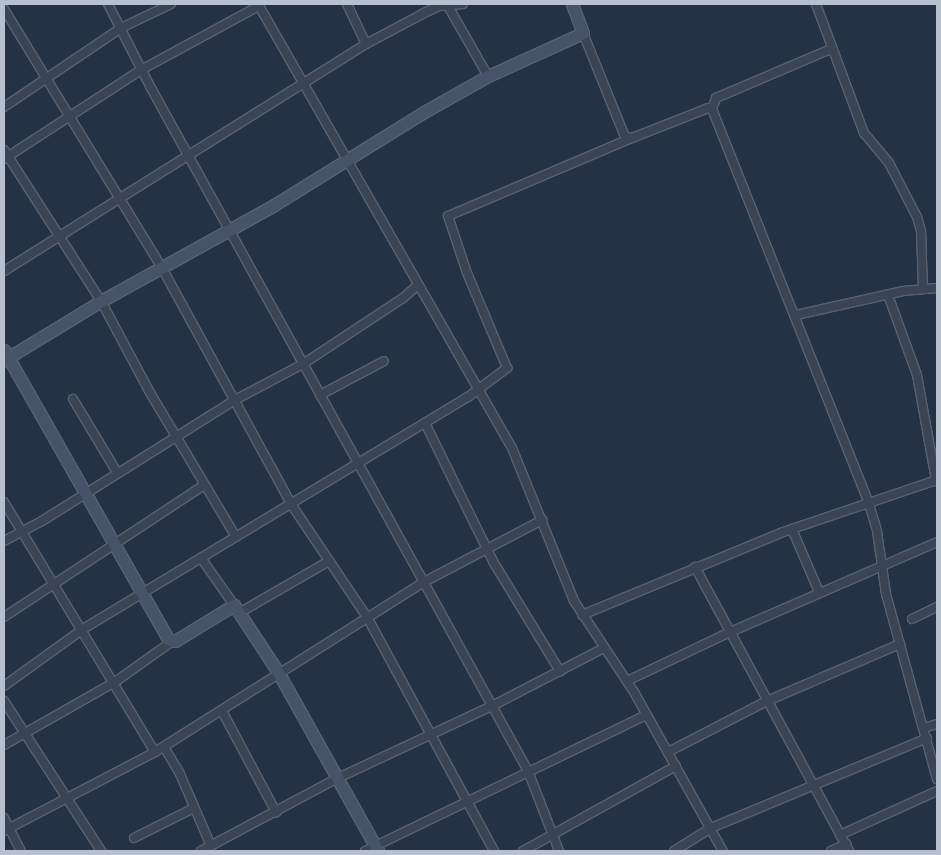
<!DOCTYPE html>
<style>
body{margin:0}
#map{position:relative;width:941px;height:855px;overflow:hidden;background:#253246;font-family:Montserrat,sans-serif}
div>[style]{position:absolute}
.roads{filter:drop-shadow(1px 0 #586272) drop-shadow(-1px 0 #586272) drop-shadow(0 1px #586272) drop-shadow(0 -1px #586272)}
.street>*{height:8px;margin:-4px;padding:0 4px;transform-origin:4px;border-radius:4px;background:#3a4455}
.secondary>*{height:11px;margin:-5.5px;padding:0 5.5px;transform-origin:5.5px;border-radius:5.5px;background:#475368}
span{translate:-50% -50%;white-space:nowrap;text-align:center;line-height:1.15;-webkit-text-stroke:4.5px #1e293a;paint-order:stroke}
.frame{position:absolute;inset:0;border:5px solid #b7c0ce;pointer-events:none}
</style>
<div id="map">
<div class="roads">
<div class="street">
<i style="left:108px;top:4px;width:94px;rotate:62.9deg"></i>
<i style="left:151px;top:88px;width:780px;rotate:61.1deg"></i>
<i style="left:528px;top:771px;width:86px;rotate:68.8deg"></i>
<i style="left:258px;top:4px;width:512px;rotate:60.23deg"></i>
<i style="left:512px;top:448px;width:165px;rotate:67.9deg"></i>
<i style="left:574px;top:601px;width:109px;rotate:56.6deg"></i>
<i style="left:634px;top:692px;width:182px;rotate:60.8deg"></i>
<i style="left:347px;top:4px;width:44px;rotate:64.6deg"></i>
<i style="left:816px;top:4px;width:138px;rotate:69.6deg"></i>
<i style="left:864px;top:133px;width:39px;rotate:50deg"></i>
<i style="left:889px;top:163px;width:61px;rotate:62.6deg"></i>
<i style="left:917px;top:217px;width:15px;rotate:74deg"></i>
<i style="left:921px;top:231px;width:58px;rotate:88deg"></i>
<i style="left:448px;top:6px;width:81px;rotate:60.3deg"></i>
<i style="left:4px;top:9px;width:303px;rotate:58.6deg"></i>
<i style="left:162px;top:268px;width:269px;rotate:61.3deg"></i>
<i style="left:291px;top:504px;width:136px;rotate:56.1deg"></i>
<i style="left:367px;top:617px;width:266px;rotate:61.5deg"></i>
<i style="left:583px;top:33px;width:112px;rotate:68deg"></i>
<i style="left:625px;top:137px;width:7px;rotate:8deg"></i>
<i style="left:632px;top:138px;width:82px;rotate:-21.5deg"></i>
<i style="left:708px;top:108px;width:4px;rotate:14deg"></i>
<i style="left:4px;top:107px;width:141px;rotate:-34deg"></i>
<i style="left:121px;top:28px;width:55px;rotate:-25.6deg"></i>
<i style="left:712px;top:109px;width:422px;rotate:68.3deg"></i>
<i style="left:868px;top:501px;width:31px;rotate:73deg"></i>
<i style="left:877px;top:531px;width:64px;rotate:81.9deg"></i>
<i style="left:886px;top:594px;width:192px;rotate:74.6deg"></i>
<i style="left:712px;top:109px;width:12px;rotate:-70deg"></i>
<i style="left:716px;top:98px;width:127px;rotate:-23.1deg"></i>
<i style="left:4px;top:150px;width:179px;rotate:57.3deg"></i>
<i style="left:101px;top:301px;width:102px;rotate:61.9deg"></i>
<i style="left:149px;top:391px;width:170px;rotate:59.2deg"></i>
<i style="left:4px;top:159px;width:163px;rotate:-33deg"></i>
<i style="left:141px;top:70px;width:134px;rotate:-28.5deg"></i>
<i style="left:4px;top:271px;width:427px;rotate:-32.1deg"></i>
<i style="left:366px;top:44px;width:66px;rotate:-28.1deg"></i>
<i style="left:424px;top:13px;width:17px;rotate:-25deg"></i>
<i style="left:439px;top:6px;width:24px;rotate:-5deg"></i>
<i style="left:888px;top:295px;width:85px;rotate:70.1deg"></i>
<i style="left:917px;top:375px;width:108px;rotate:79.8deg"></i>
<i style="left:796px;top:315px;width:110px;rotate:-12.6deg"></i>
<i style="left:903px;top:291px;width:34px;rotate:-5deg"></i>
<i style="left:320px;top:395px;width:72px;rotate:-28deg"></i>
<i style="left:73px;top:399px;width:87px;rotate:59deg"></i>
<i style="left:425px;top:423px;width:156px;rotate:63.8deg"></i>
<i style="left:494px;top:563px;width:127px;rotate:58.6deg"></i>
<i style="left:4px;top:502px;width:292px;rotate:58.9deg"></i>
<i style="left:792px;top:529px;width:69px;rotate:66.8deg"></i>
<i style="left:4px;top:541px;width:43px;rotate:-27.8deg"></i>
<i style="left:42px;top:521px;width:226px;rotate:-32.1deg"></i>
<i style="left:233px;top:401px;width:79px;rotate:-27.9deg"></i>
<i style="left:303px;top:364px;width:120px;rotate:-33.4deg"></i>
<i style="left:403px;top:298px;width:20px;rotate:-41deg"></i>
<i style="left:201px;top:558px;width:57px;rotate:54.9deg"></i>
<i style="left:695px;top:567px;width:323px;rotate:61.5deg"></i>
<i style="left:239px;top:613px;width:104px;rotate:-30deg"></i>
<i style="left:582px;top:615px;width:217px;rotate:-22.4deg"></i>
<i style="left:783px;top:532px;width:163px;rotate:-18.7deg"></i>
<i style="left:4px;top:617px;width:240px;rotate:-33.4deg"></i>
<i style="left:912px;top:619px;width:28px;rotate:-26deg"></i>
<i style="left:627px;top:681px;width:112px;rotate:-25.4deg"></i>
<i style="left:728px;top:633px;width:228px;rotate:-23.5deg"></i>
<i style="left:4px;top:686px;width:97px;rotate:-35.8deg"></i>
<i style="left:83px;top:629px;width:449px;rotate:-31.1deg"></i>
<i style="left:468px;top:397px;width:49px;rotate:-36.6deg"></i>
<i style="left:507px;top:368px;width:103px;rotate:-112.8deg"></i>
<i style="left:467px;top:273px;width:60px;rotate:-108.4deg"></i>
<i style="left:448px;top:216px;width:200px;rotate:-23deg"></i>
<i style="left:4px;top:701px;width:179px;rotate:57.1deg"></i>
<i style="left:222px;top:711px;width:115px;rotate:61.9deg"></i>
<i style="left:924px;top:728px;width:14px;rotate:-17deg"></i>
<i style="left:4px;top:745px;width:128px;rotate:-29.6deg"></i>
<i style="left:115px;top:682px;width:69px;rotate:-35.5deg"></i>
<i style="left:164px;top:747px;width:31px;rotate:59deg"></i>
<i style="left:180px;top:774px;width:78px;rotate:66.7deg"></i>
<i style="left:668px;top:752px;width:111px;rotate:-27.3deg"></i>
<i style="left:767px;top:701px;width:145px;rotate:-23.2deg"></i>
<i style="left:4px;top:818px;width:37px;rotate:63deg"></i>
<i style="left:4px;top:831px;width:170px;rotate:-27.6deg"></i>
<i style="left:155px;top:752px;width:316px;rotate:-32.3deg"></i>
<i style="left:422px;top:583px;width:136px;rotate:-27.7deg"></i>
<i style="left:840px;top:835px;width:107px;rotate:-24.4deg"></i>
<i style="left:134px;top:838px;width:67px;rotate:-26.6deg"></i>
<i style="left:201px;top:851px;width:153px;rotate:-28.1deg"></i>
<i style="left:336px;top:779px;width:170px;rotate:-25.1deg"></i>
<i style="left:490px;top:707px;width:128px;rotate:-27.4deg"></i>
<i style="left:365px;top:851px;width:312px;rotate:-25.8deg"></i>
<i style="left:523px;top:851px;width:175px;rotate:-29.1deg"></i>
<i style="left:674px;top:851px;width:44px;rotate:-31.9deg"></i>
<i style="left:711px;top:828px;width:234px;rotate:-22.6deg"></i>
<i style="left:831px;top:851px;width:17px;rotate:-25deg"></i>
</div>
<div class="secondary">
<i style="left:4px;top:350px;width:332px;rotate:60.4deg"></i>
<i style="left:168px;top:639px;width:7px;rotate:16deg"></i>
<i style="left:175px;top:641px;width:69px;rotate:-31.4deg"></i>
<i style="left:234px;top:605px;width:80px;rotate:56.7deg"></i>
<i style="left:278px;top:672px;width:205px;rotate:60.8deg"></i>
<i style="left:4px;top:360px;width:114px;rotate:-31.3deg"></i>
<i style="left:101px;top:301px;width:198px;rotate:-29deg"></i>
<i style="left:274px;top:205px;width:176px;rotate:-31.8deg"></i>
<i style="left:424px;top:112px;width:73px;rotate:-29.4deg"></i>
<i style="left:488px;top:76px;width:104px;rotate:-24.4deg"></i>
<i style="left:583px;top:33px;width:31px;rotate:-111deg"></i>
</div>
</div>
<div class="frame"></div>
</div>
